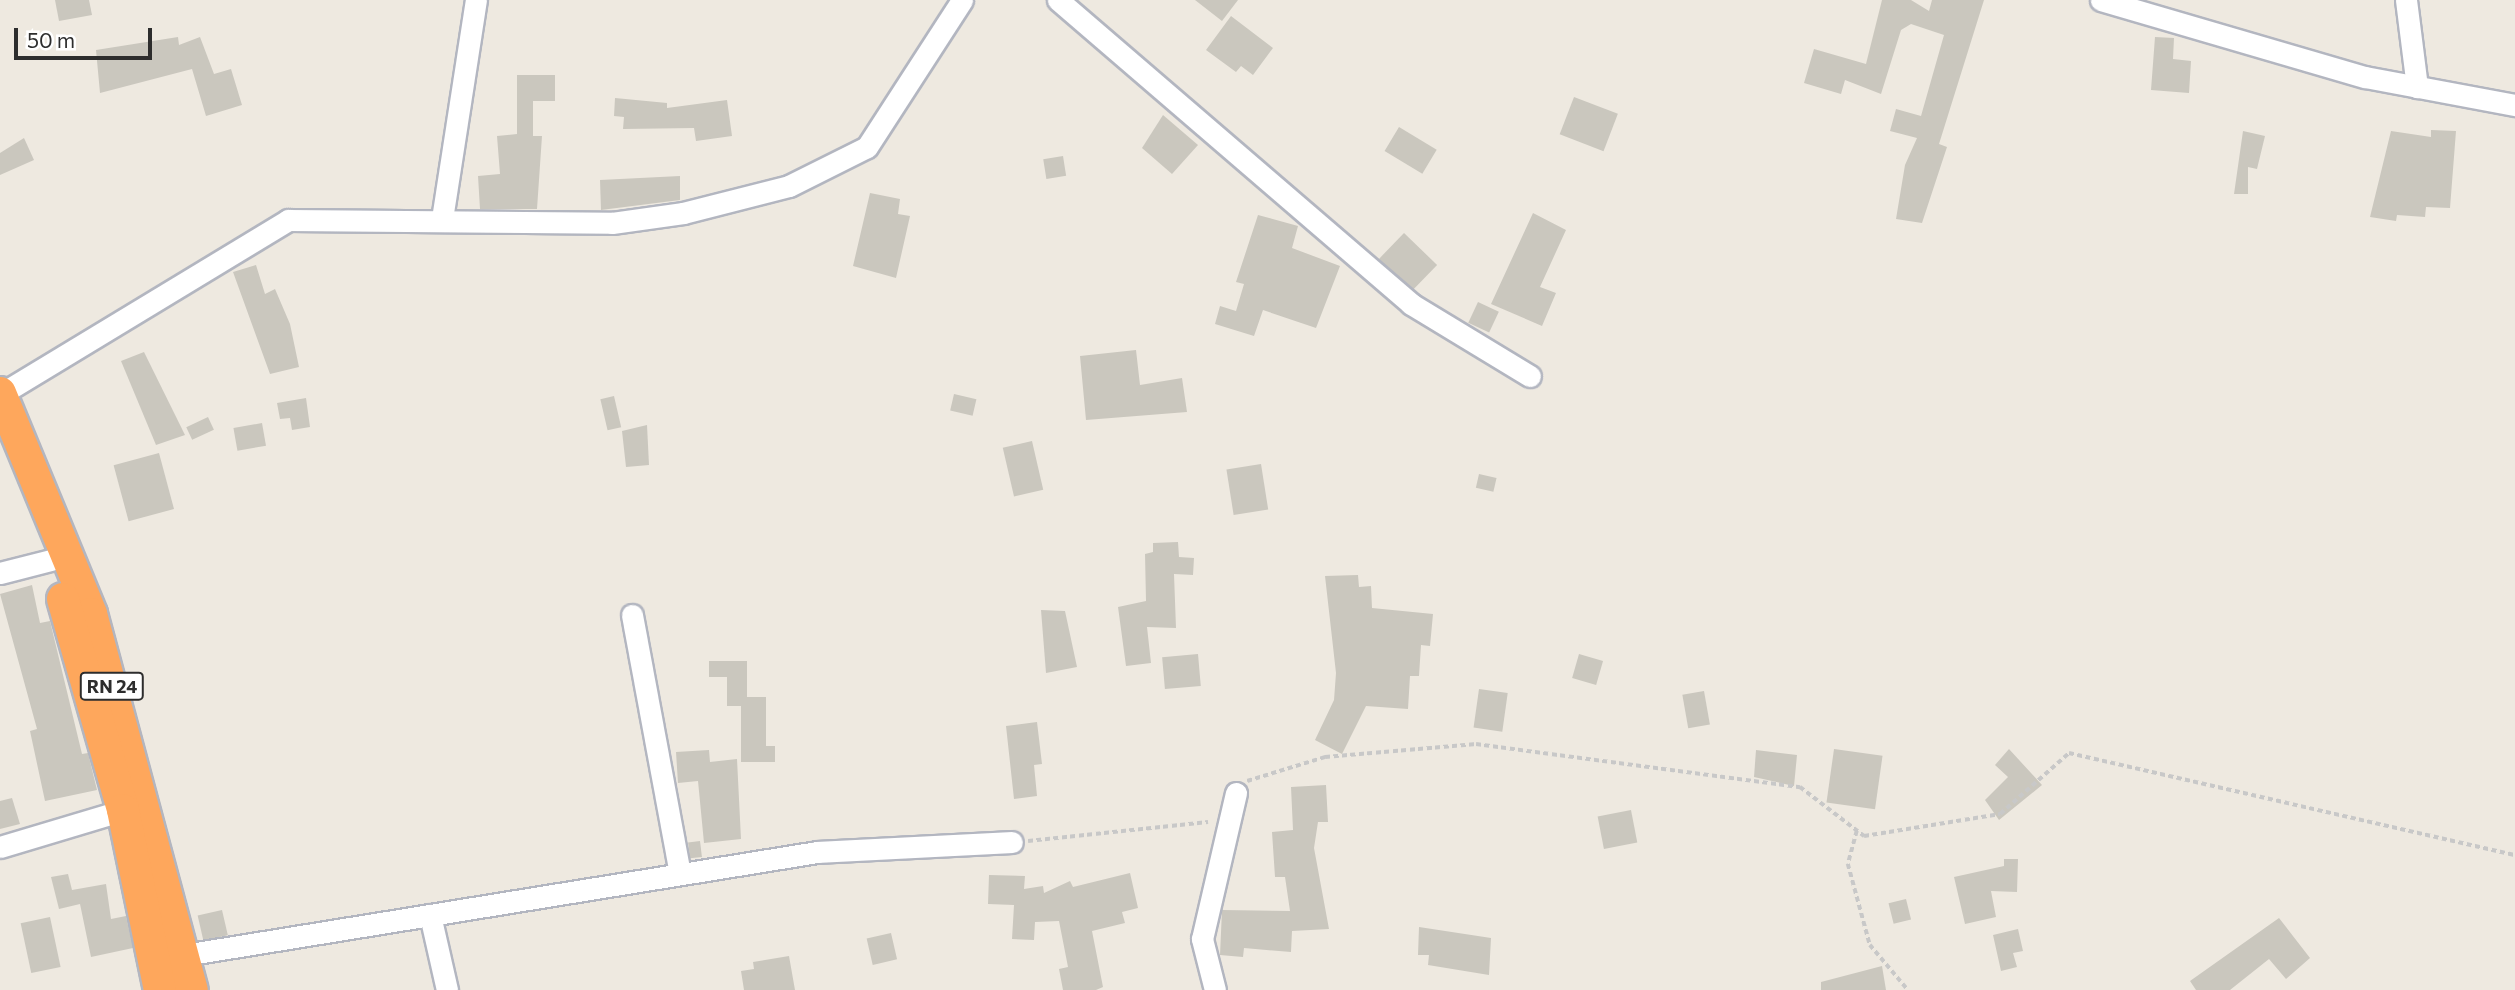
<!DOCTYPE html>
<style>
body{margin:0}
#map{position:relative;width:2515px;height:990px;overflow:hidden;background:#eee9e0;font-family:Commissioner,sans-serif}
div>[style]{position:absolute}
.building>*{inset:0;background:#cac7be;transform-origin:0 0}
.path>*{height:3.5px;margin-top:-1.75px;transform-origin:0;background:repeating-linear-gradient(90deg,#c8c8c8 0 5px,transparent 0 8.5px)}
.roads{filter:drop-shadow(2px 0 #b3b6c0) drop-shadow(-2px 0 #b3b6c0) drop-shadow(0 2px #b3b6c0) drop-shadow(0 -2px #b3b6c0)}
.minor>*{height:21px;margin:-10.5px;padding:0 10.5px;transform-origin:10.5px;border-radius:10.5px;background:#fff}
.highway>*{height:32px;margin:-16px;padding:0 16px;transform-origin:16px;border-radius:16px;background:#fea75c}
span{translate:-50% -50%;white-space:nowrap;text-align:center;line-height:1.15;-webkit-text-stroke:5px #fff;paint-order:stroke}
.shield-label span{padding:2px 5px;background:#fff;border:2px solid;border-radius:5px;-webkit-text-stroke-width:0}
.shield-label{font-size:18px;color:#2d2d2d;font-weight:700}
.scale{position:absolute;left:14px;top:28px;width:138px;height:32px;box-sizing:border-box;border:4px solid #2d2d2d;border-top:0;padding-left:9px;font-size:21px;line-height:24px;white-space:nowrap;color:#2d2d2d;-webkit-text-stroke:5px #fff;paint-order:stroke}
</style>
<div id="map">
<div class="building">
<i style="clip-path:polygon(55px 0,89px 0,92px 15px,59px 21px)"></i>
<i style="clip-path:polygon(1195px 0,1238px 0,1222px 21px)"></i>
<i style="clip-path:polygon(1882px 0,1911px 0,1929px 11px,1932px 0,1984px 0,1939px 144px,1947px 147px,1922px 223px,1896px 219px,1905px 165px,1917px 138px,1890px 131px,1896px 109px,1921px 116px,1944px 35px,1911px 24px,1901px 30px,1881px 94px,1845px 80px,1841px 94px,1804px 83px,1814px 49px,1866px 64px)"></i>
<i style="clip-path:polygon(1231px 16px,1273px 48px,1253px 75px,1241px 66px,1236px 72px,1206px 50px)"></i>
<i style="clip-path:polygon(178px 37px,179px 45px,200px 37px,214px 74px,231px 69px,242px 105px,206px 116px,192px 69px,100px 93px,96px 50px)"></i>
<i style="clip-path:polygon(2155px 37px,2174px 38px,2173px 59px,2191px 61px,2189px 93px,2151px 90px)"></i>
<i style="clip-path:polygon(517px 75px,555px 75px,555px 101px,533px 101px,533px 136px,542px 136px,537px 209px,480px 209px,478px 176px,500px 174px,497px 136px,517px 134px)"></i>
<i style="left:1574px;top:97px;width:47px;height:40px;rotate:21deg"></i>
<i style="clip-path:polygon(615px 98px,667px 103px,667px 108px,727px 100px,732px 136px,696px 141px,694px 128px,623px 129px,624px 117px,614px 116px)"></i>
<i style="clip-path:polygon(1163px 115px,1198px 145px,1172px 174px,1142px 148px)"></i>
<i style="left:1399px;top:127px;width:44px;height:28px;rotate:31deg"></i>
<i style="clip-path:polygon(2431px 130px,2456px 131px,2450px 208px,2426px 207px,2425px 217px,2397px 215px,2396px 221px,2370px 217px,2391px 131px,2431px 137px)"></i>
<i style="clip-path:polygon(2243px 131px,2265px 136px,2257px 169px,2248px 167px,2248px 194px,2234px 194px)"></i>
<i style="clip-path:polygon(24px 138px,34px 160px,0 175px,0 153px)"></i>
<i style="left:1063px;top:156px;width:20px;height:20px;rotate:81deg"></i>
<i style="clip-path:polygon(680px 176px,680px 200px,601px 210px,600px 180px)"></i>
<i style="clip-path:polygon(870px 193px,900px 199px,898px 214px,910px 216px,896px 278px,853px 266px)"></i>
<i style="clip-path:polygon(1533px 213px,1566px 230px,1540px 287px,1556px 293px,1542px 326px,1491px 304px)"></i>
<i style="clip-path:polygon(1258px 215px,1298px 226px,1292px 248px,1340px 266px,1316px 328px,1263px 310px,1254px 336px,1215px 324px,1220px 306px,1236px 311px,1244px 284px,1236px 282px)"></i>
<i style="left:1404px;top:233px;width:46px;height:36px;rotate:44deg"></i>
<i style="clip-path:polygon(256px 265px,265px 294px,275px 289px,290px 324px,299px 367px,270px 374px,233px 272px)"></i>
<i style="left:1478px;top:302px;width:23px;height:23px;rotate:25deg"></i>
<i style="clip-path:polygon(1136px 350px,1140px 385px,1182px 378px,1187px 412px,1086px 420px,1080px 356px)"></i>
<i style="clip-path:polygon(144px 352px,185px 435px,156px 445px,121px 361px)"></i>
<i style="left:954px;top:394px;width:23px;height:17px;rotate:13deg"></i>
<i style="left:614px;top:396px;width:32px;height:14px;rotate:77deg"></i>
<i style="clip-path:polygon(306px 398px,310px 427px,292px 430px,290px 418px,280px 419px,277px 403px)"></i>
<i style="left:208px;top:417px;width:14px;height:24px;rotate:65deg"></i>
<i style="left:262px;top:423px;width:23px;height:29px;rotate:80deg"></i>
<i style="clip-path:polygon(647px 425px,649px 465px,626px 467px,622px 431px)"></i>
<i style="left:1032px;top:441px;width:50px;height:30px;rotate:77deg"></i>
<i style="left:159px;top:453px;width:58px;height:47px;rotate:75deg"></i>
<i style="left:1261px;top:464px;width:46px;height:35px;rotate:81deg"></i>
<i style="left:1479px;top:474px;width:18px;height:14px;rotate:13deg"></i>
<i style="clip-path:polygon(1178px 542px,1179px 557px,1194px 558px,1193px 575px,1174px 574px,1176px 628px,1147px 627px,1151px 663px,1126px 666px,1118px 607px,1146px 601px,1145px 554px,1153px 552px,1153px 543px)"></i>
<i style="clip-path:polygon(1358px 575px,1359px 587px,1371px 586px,1372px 608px,1433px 614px,1430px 646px,1421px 645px,1419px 676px,1410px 676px,1408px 709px,1366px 706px,1342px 754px,1315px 740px,1334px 700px,1336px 673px,1325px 576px)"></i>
<i style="clip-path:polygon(32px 585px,40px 623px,50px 621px,82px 754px,88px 753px,97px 790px,45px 801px,30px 731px,37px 729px,0 594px)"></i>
<i style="clip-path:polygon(1041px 610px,1065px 611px,1077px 667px,1046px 673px)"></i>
<i style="left:1198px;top:654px;width:32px;height:36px;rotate:85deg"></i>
<i style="left:1579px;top:654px;width:25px;height:25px;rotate:16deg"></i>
<i style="clip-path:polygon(709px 661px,747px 661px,747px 697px,766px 697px,766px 746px,775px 746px,775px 762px,741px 762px,741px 706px,727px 706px,727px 677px,709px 677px)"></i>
<i style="left:1479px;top:689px;width:29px;height:39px;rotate:8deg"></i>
<i style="left:1704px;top:691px;width:34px;height:22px;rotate:80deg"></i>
<i style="clip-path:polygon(1037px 722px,1042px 764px,1034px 765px,1037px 796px,1014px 799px,1006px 726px)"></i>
<i style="left:1834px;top:749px;width:49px;height:54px;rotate:8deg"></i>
<i style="clip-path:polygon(2009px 749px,2042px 785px,1999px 820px,1985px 800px,2008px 777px,1995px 765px)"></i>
<i style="clip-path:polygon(709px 750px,710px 762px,737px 759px,741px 839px,704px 843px,698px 781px,678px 783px,676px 752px)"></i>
<i style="clip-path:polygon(1756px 750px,1797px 755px,1794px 786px,1754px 777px)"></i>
<i style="clip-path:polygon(1326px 785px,1328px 822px,1318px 822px,1314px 848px,1329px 929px,1292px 931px,1291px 952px,1244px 948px,1243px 957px,1220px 955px,1222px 910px,1290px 911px,1285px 877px,1275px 877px,1272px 832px,1293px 830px,1291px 787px)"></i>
<i style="clip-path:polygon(12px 798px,20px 824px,0 829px,0 801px)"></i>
<i style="left:1631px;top:810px;width:33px;height:34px;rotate:79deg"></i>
<i style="left:700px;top:841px;width:16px;height:12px;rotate:83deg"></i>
<i style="clip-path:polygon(2004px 859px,2018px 859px,2017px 892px,1991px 891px,1996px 917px,1965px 924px,1954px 877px,2004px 866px)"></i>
<i style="clip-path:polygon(1130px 873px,1138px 908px,1122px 912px,1125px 923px,1092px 931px,1103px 987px,1096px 990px,1063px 990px,1059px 969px,1068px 967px,1059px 921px,1035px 922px,1034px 940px,1012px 939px,1014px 905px,988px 904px,989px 875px,1025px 876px,1024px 889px,1043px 886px,1044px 893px,1070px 881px,1073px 887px)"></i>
<i style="clip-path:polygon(68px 874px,72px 890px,106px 884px,111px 919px,126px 916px,133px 948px,91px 957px,80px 904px,59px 909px,51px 877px)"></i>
<i style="left:1906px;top:899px;width:21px;height:18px;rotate:76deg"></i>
<i style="left:222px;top:910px;width:26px;height:25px;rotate:77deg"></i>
<i style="left:50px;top:917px;width:51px;height:30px;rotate:78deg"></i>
<i style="clip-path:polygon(2279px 918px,2310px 958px,2286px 979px,2269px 959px,2230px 990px,2196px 990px,2190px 981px)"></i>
<i style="clip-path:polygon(1419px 927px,1491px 938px,1489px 975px,1428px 965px,1429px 955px,1418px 955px)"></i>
<i style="clip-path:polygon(2018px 929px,2023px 951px,2013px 953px,2017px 967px,2001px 971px,1993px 935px)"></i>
<i style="left:891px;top:933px;width:27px;height:25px;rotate:77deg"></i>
<i style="clip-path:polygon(789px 956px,795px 990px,744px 990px,741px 971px,754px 969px,753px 962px)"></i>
<i style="clip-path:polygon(1882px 966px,1886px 990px,1821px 990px,1821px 982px)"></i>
</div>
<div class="path">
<i style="left:1247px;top:781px;width:82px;rotate:-17.1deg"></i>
<i style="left:1325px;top:757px;width:152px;rotate:-4.9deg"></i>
<i style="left:1476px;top:744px;width:327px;rotate:7.6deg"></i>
<i style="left:1800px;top:787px;width:81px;rotate:37.4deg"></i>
<i style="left:1864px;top:836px;width:138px;rotate:-9.2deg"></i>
<i style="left:2000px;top:814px;width:92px;rotate:-41.5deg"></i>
<i style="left:2069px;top:753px;width:458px;rotate:12.9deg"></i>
<i style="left:1857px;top:831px;width:34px;rotate:105deg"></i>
<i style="left:1848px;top:864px;width:84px;rotate:74.8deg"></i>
<i style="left:1870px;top:945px;width:59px;rotate:49.8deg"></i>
<i style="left:1028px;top:841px;width:181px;rotate:-6deg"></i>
</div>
<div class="roads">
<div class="minor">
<i style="left:1058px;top:0;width:466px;rotate:40.7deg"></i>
<i style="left:1411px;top:304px;width:139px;rotate:31.2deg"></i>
<i style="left:2101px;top:0;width:275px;rotate:16.3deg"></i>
<i style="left:2365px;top:77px;width:153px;rotate:10.6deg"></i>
<i style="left:2406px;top:0;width:88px;rotate:82.8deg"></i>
<i style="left:442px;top:219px;width:222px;rotate:-81.2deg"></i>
<i style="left:1px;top:394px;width:336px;rotate:-31.2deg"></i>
<i style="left:288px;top:220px;width:324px;rotate:0.5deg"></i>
<i style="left:612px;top:223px;width:72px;rotate:-8deg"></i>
<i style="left:683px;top:213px;width:109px;rotate:-14.3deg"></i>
<i style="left:789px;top:186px;width:87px;rotate:-26.6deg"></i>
<i style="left:867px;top:147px;width:175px;rotate:-57.1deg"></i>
<i style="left:0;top:573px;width:53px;rotate:-14.3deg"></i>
<i style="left:632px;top:615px;width:263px;rotate:79.5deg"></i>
<i style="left:0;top:847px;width:128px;rotate:-16.7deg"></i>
<i style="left:430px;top:915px;width:77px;rotate:77.2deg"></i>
<i style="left:184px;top:955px;width:641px;rotate:-9.24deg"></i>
<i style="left:817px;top:852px;width:195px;rotate:-2.9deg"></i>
<i style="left:1215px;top:990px;width:53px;rotate:-104.3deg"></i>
<i style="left:1202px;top:939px;width:150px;rotate:-76.9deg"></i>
</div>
<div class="highway">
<i style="left:0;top:393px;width:239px;rotate:67.6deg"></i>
<i style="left:91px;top:614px;width:389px;rotate:75deg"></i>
<i style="left:63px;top:599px;width:219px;rotate:74.1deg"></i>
<i style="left:123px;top:810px;width:184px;rotate:78.4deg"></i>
</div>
</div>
<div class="shield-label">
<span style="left:112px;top:686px">RN 24</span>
</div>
<div class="scale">50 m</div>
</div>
